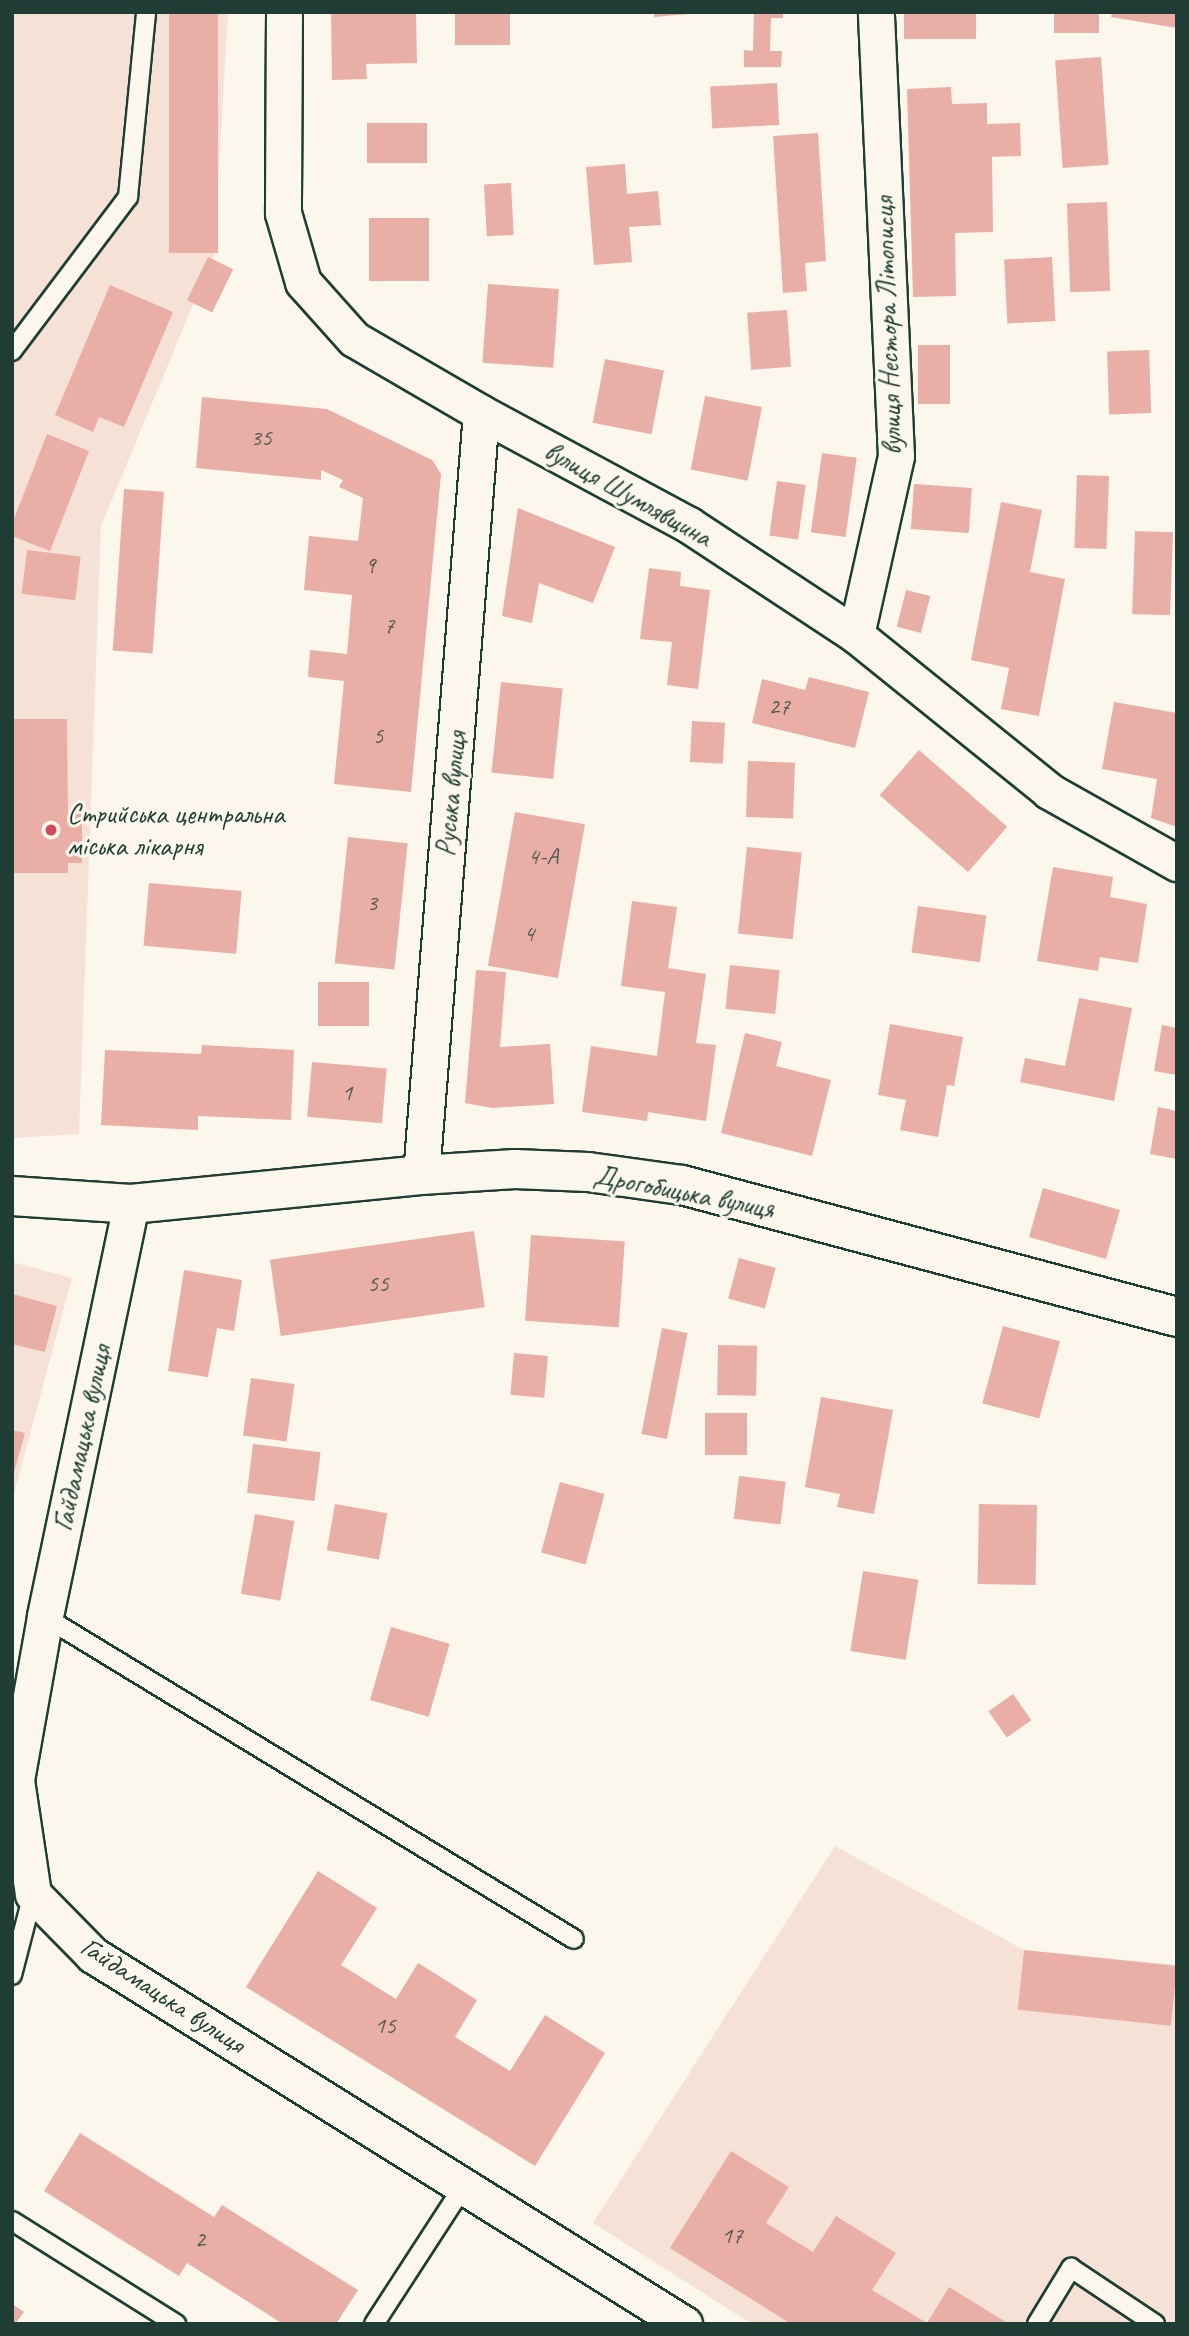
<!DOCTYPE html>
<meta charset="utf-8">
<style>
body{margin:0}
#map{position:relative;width:1189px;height:2336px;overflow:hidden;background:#fbf7ec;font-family:Caveat,sans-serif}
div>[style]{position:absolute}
.built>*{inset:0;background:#f6e1d7}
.building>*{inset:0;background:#e9afa7;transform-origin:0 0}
.roads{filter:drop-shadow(2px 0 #1f3d34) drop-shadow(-2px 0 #1f3d34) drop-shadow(0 2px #1f3d34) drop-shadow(0 -2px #1f3d34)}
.service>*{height:18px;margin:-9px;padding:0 9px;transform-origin:9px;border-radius:9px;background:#fbf7ec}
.minor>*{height:35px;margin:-17.5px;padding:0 17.5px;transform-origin:17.5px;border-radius:17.5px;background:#fbf7ec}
.secondary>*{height:38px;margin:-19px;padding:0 19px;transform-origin:19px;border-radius:19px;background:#fbf7ec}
.dots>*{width:19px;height:19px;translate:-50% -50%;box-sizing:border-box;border:4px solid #fbf7ec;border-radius:50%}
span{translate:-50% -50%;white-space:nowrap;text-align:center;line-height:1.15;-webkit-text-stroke:6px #fbf7ec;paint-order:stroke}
.number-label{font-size:24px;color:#525a51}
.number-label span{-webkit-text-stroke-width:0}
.street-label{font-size:28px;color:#1f3d34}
.poi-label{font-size:28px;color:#1f3d34}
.left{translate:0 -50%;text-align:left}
.frame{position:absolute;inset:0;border:14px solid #1f3d34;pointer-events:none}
</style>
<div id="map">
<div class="built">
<i style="clip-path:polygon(12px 12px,228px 12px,214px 254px,101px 526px,79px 1134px,12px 1138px)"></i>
<i style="clip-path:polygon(12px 1262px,72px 1278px,12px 1501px)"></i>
<i style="clip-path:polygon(835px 1846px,1024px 1950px,1177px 1965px,1177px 2324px,752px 2324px,593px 2223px)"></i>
</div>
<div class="building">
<i style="left:169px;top:12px;width:49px;height:241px"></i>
<i style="clip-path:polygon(331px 12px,416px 12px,417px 63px,366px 64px,367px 79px,332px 80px)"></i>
<i style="left:455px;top:12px;width:55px;height:33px"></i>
<i style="clip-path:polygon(654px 12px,689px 12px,689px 14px,654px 17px)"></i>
<i style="clip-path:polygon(754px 12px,783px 12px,783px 18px,771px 18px,770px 51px,782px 51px,781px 67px,744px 67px,744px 50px,753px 51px)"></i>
<i style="left:904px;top:12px;width:72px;height:27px"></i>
<i style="left:1054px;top:12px;width:45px;height:21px"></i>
<i style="clip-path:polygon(1112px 12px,1177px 12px,1177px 28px,1111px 17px)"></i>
<i style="left:1101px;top:57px;width:108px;height:46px;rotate:86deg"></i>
<i style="left:777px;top:83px;width:42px;height:67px;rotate:87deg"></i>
<i style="clip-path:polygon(951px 87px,952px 104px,987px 103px,987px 124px,1020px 123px,1021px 156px,992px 157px,993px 232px,955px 233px,956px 296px,913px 297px,907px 89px)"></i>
<i style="left:367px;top:123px;width:60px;height:40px"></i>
<i style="clip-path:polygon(818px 133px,826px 261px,805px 263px,807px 291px,783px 293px,773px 136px)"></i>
<i style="clip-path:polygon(625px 164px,627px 194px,658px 191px,661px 225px,629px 227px,632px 262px,594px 265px,586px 167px)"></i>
<i style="left:511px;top:183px;width:52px;height:27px;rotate:87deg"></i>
<i style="left:1107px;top:202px;width:89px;height:40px;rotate:88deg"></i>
<i style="left:369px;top:218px;width:60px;height:63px"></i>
<i style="left:208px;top:257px;width:28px;height:48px;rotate:26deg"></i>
<i style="left:1052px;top:257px;width:64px;height:48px;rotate:87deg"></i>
<i style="left:488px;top:284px;width:71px;height:79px;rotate:4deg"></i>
<i style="clip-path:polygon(110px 285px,173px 312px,124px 427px,99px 417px,93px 432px,55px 415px)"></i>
<i style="left:787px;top:310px;width:57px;height:40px;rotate:86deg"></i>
<i style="left:918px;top:345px;width:32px;height:59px"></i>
<i style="left:1149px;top:350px;width:63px;height:42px;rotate:88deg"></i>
<i style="left:605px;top:359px;width:60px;height:65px;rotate:11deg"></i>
<i style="left:705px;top:396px;width:58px;height:75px;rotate:11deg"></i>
<i style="clip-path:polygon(202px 397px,327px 409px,432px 460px,441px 474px,411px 792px,334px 784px,344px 681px,308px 677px,310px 650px,347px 654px,352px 595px,304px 590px,309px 536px,358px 541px,363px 498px,339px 487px,343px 480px,321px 470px,321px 480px,196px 468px)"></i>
<i style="clip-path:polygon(47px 434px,89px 451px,50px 551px,12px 536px,12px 524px)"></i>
<i style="left:822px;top:453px;width:35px;height:80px;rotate:8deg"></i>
<i style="left:1077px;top:475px;width:32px;height:73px;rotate:2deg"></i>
<i style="left:777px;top:481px;width:29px;height:55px;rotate:8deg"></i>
<i style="left:914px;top:484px;width:58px;height:45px;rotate:4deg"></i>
<i style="left:124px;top:489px;width:40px;height:162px;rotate:4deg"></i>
<i style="clip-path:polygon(1001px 502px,1042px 510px,1030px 572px,1065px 579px,1039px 716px,1001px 709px,1009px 668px,971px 660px)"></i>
<i style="clip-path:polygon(518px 508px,615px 547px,593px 603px,539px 583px,532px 623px,502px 616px)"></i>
<i style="left:1135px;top:531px;width:38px;height:83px;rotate:2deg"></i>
<i style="left:27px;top:550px;width:54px;height:44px;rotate:7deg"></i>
<i style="clip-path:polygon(649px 568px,681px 572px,680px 586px,710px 590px,698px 689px,667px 685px,672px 642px,640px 639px)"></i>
<i style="left:906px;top:590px;width:25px;height:38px;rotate:14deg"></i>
<i style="clip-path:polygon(809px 677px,869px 692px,855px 748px,752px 723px,762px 679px,805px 690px)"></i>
<i style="left:501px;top:682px;width:62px;height:91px;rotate:6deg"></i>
<i style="clip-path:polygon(1114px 702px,1177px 713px,1177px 827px,1151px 818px,1157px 779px,1102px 769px)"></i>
<i style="clip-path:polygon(12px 719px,67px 719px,68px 814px,82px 814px,82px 863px,68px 863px,68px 873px,12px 873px)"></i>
<i style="left:692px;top:721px;width:33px;height:41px;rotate:3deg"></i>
<i style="left:919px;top:750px;width:117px;height:60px;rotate:41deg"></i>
<i style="left:748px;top:761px;width:47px;height:56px;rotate:2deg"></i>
<i style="left:515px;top:812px;width:71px;height:156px;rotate:10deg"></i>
<i style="left:348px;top:837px;width:60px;height:127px;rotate:6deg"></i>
<i style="left:747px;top:847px;width:55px;height:87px;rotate:6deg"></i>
<i style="clip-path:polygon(1053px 867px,1113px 877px,1110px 897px,1147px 904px,1138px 963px,1100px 957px,1098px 971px,1037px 961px)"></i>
<i style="left:149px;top:883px;width:93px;height:63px;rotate:5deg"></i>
<i style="clip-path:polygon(632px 901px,677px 907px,668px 968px,706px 974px,696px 1043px,716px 1045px,706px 1121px,648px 1112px,647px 1121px,582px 1112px,591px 1046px,657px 1056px,665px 992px,621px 986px)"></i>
<i style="left:918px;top:906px;width:69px;height:47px;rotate:8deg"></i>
<i style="left:730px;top:965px;width:50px;height:44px;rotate:6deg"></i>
<i style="clip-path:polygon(476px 970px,506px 972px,500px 1047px,550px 1044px,554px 1104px,492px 1108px,465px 1103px)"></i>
<i style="left:318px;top:982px;width:51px;height:44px"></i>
<i style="clip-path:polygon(1079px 998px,1132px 1008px,1114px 1101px,1020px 1082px,1025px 1058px,1065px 1066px)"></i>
<i style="clip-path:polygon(890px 1024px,963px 1037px,954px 1086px,947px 1085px,938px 1137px,900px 1130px,906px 1100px,878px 1095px)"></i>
<i style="clip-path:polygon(1162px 1025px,1177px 1028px,1177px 1075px,1154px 1071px)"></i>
<i style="clip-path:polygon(745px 1033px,782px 1042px,776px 1066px,831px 1080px,812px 1156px,721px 1133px)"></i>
<i style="clip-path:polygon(202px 1045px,294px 1050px,291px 1120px,198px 1116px,198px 1130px,101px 1125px,105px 1050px,201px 1054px)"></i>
<i style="left:312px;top:1062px;width:75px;height:55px;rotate:5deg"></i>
<i style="clip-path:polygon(1158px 1107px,1177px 1111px,1177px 1159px,1150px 1154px)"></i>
<i style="left:1043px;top:1188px;width:80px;height:51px;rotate:16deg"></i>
<i style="left:474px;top:1231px;width:77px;height:206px;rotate:82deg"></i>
<i style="left:531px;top:1235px;width:94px;height:86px;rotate:4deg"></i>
<i style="left:739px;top:1258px;width:38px;height:42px;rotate:15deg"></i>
<i style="clip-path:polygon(184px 1270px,242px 1280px,234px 1331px,217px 1328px,208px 1377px,168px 1371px)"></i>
<i style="clip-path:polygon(12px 1294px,57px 1306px,45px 1352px,12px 1344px)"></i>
<i style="left:1003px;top:1326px;width:59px;height:80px;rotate:15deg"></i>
<i style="left:662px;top:1328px;width:26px;height:108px;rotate:11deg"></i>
<i style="left:718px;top:1345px;width:39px;height:50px;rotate:1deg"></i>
<i style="left:514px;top:1353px;width:34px;height:42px;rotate:5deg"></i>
<i style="left:251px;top:1378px;width:44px;height:58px;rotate:8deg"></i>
<i style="clip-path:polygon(821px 1397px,893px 1410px,874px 1514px,837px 1507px,840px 1494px,805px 1487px)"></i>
<i style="left:705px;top:1413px;width:42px;height:42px"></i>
<i style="clip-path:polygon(12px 1430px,25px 1433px,13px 1476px,12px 1476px)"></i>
<i style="left:253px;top:1444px;width:68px;height:49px;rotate:7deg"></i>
<i style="left:739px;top:1476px;width:47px;height:43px;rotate:7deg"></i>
<i style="left:560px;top:1482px;width:46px;height:73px;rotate:15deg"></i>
<i style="left:335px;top:1504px;width:53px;height:47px;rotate:10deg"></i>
<i style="left:979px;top:1504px;width:58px;height:80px;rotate:1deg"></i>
<i style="left:255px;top:1514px;width:40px;height:81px;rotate:10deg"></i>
<i style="left:863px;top:1571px;width:56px;height:81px;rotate:9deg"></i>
<i style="left:391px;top:1627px;width:61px;height:76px;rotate:16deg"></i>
<i style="left:1013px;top:1694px;width:32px;height:30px;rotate:55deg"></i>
<i style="clip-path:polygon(318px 1871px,377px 1908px,341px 1965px,396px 1999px,418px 1963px,477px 2000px,455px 2037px,510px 2071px,545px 2015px,605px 2053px,535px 2166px,246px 1987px)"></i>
<i style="left:1024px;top:1950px;width:154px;height:60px;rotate:6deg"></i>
<i style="clip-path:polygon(80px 2133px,214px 2217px,222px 2205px,358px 2290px,336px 2324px,283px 2324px,187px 2263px,179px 2276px,44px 2191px)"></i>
<i style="clip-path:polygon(731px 2151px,789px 2187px,766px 2223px,813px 2252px,836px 2216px,896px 2253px,872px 2290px,927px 2323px,949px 2287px,1009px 2324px,791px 2324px,670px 2248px)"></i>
<i style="clip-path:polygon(12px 2304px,24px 2312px,15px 2324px,12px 2324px)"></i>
</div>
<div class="roads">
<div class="service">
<i style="left:12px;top:351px;width:193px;rotate:-53deg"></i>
<i style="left:128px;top:197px;width:186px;rotate:-84.4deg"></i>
<i style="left:45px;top:1617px;width:619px;rotate:31.33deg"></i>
<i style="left:12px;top:1975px;width:84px;rotate:-75.5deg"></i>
<i style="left:12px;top:2221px;width:194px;rotate:32.1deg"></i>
<i style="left:374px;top:2324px;width:167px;rotate:-57deg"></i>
<i style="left:1037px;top:2324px;width:66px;rotate:-58.7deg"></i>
<i style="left:1071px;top:2268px;width:101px;rotate:33.7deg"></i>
</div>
<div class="minor">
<i style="left:284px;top:12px;width:201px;rotate:90.3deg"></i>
<i style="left:283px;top:213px;width:72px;rotate:73.8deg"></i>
<i style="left:303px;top:282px;width:76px;rotate:48.2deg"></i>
<i style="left:354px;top:339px;width:147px;rotate:30.2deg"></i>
<i style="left:481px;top:413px;width:236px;rotate:28.3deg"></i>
<i style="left:689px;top:525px;width:200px;rotate:33.4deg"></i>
<i style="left:856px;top:635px;width:248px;rotate:38.9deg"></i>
<i style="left:1049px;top:791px;width:147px;rotate:29.4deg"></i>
<i style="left:856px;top:635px;width:183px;rotate:-77.4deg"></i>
<i style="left:896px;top:456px;width:444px;rotate:-92.6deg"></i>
<i style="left:421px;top:1175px;width:764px;rotate:-85.5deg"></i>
<i style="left:131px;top:1204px;width:422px;rotate:101.8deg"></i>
<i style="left:45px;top:1617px;width:166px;rotate:100.1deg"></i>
<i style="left:16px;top:1780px;width:115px;rotate:81.5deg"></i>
<i style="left:33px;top:1894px;width:86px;rotate:45.5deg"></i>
<i style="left:93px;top:1955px;width:697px;rotate:31.98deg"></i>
</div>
<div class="secondary">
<i style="left:12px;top:1196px;width:119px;rotate:3.8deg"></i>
<i style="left:131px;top:1204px;width:291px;rotate:-5.7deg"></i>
<i style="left:421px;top:1175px;width:94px;rotate:-3.7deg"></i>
<i style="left:515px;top:1169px;width:73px;rotate:2.4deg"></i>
<i style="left:588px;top:1172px;width:95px;rotate:7.9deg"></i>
<i style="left:682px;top:1185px;width:512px;rotate:14.93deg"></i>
</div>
</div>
<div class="dots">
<i style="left:51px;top:830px;background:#d1495b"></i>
</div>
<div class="number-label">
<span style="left:261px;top:438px">35</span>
<span style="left:370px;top:566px">9</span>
<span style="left:389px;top:626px">7</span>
<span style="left:779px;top:707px">27</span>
<span style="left:378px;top:736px">5</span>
<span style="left:543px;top:857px">4-А</span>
<span style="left:372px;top:903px">3</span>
<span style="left:529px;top:934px">4</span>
<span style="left:347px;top:1093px">1</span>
<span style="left:378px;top:1284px">55</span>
<span style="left:385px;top:2026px">15</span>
<span style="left:732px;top:2236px">17</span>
<span style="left:200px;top:2240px">2</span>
</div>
<div class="street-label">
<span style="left:888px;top:326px;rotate:-92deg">вулиця Нестора Літописця</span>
<span style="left:628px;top:494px;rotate:29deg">вулиця Шумлявщина</span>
<span style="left:451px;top:794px;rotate:-85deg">Руська вулиця</span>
<span style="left:684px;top:1192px;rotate:11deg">Дрогобицька вулиця</span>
<span style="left:82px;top:1438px;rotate:-78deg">Гайдамацька вулиця</span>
<span style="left:163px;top:1995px;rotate:33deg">Гайдамацька вулиця</span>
</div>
<div class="poi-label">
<span class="left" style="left:67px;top:830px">Стрийська центральна<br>міська лікарня</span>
</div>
<div class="frame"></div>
</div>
